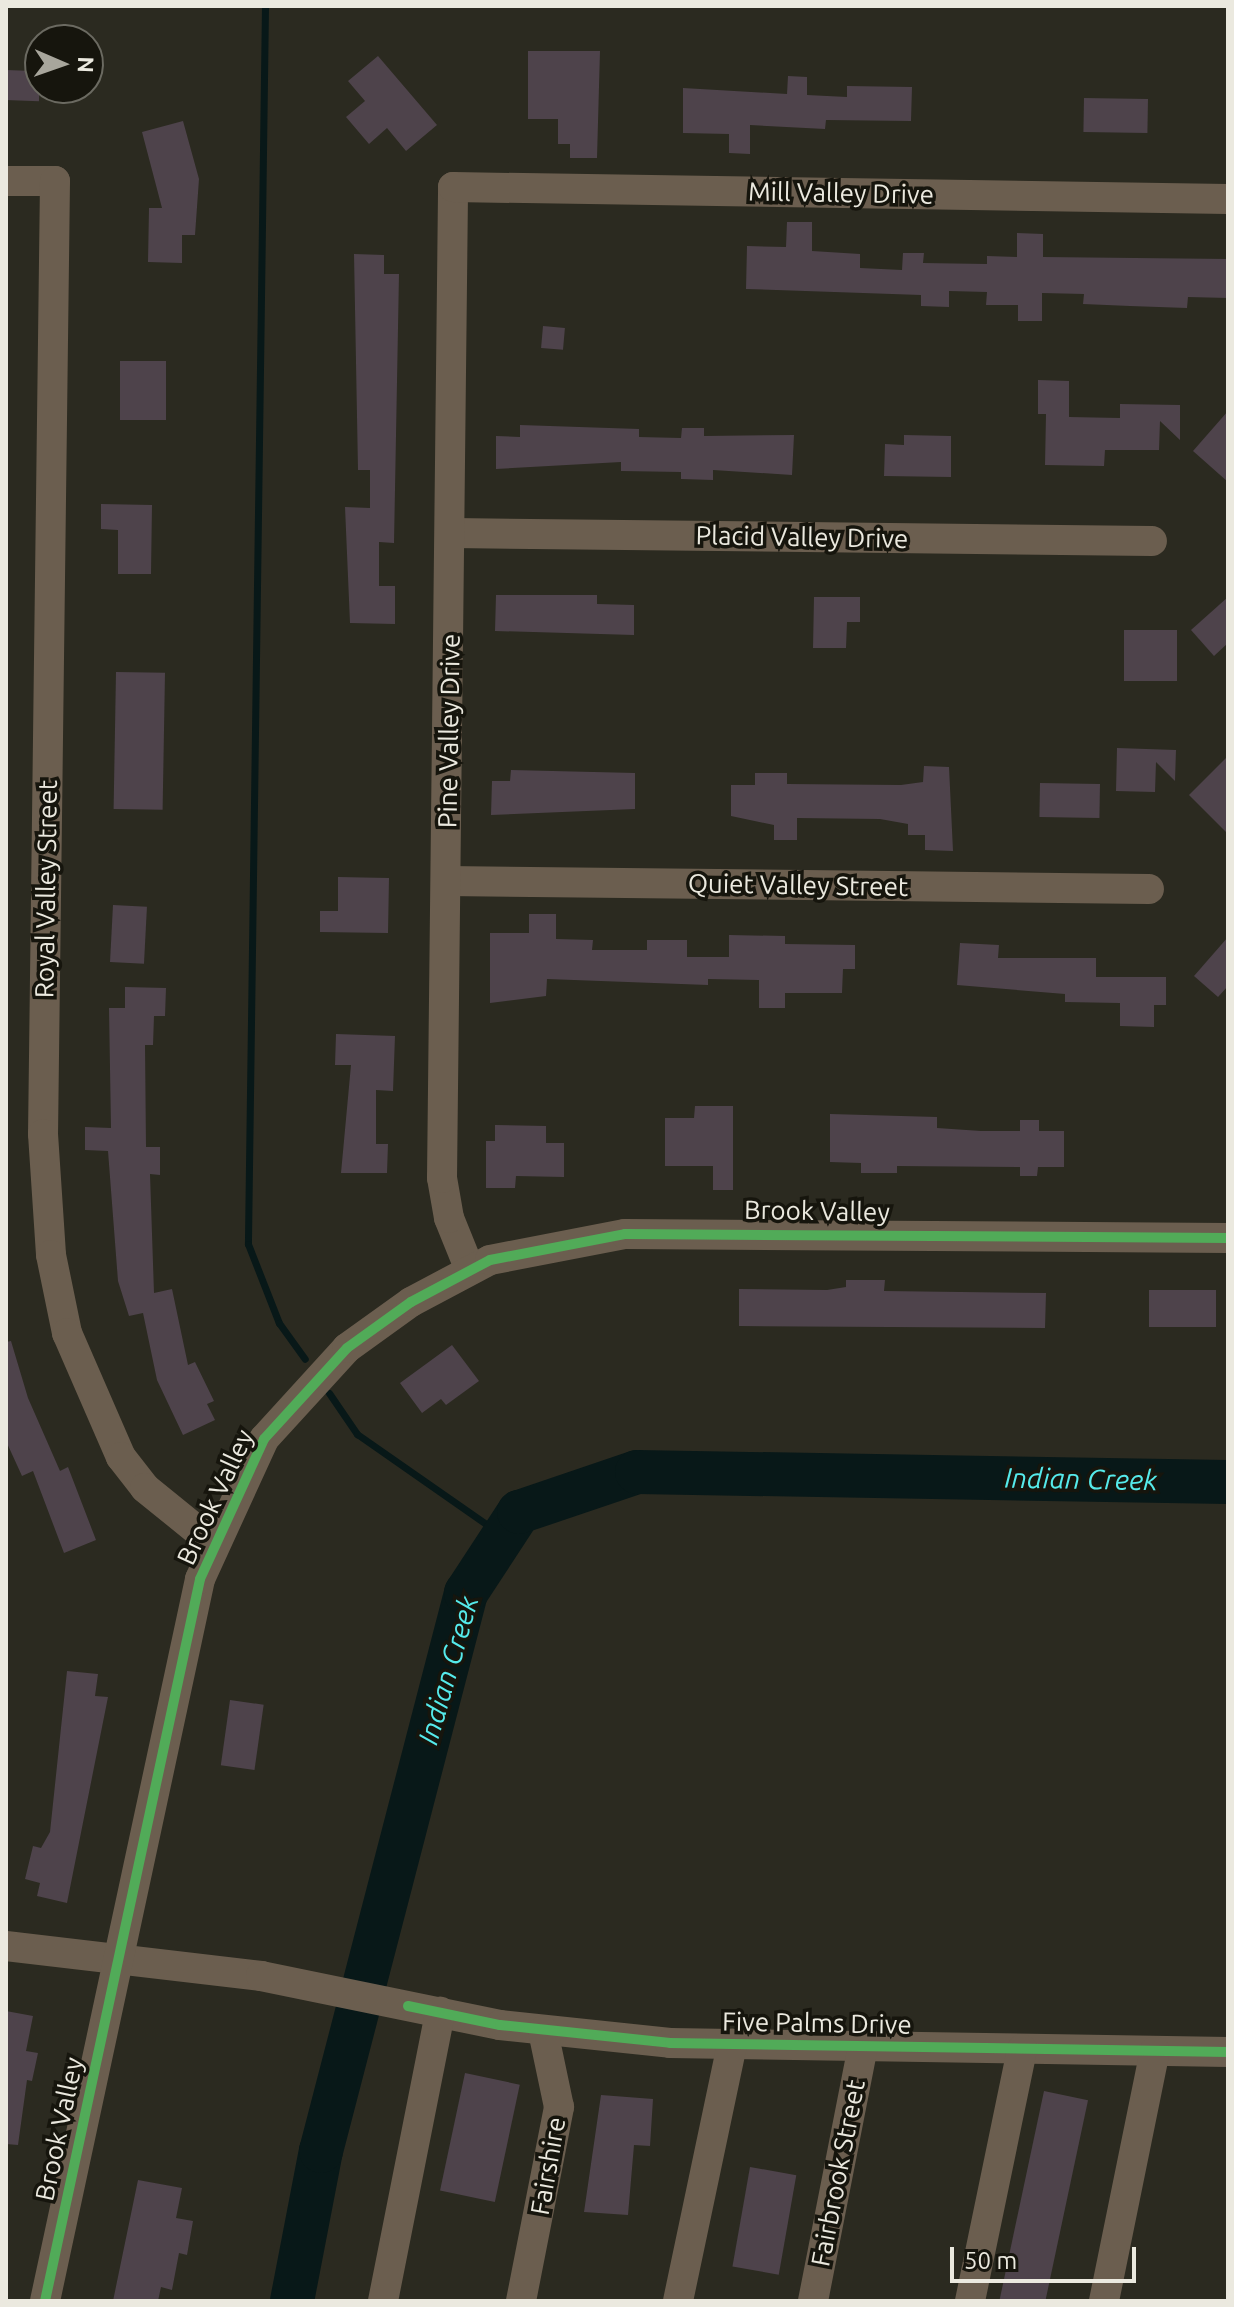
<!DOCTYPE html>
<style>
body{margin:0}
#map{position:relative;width:1234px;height:2307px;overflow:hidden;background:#2b2a20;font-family:Ubuntu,sans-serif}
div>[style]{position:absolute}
.stream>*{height:7px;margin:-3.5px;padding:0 3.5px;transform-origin:3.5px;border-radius:3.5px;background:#081818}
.river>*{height:44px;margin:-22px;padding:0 22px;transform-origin:22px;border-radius:22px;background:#081818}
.building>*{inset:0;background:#4e434b;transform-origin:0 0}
.minor>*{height:30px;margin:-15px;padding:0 15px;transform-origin:15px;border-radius:15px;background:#6b5e4f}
.cycleway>*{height:10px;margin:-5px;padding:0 5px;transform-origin:5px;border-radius:5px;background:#51ab58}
span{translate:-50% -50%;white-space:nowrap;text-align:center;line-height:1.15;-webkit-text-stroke:7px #16150d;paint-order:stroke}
.street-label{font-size:26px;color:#ebe9df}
.water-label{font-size:28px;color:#55eaeb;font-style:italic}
.frame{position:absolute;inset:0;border:8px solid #ebe9df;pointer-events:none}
.north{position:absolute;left:24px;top:24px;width:80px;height:80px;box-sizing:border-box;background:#16150d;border:2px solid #6b6a61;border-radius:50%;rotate:92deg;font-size:22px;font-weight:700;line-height:32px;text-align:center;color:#ebe9df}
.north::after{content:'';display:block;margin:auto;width:28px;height:36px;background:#a8a69c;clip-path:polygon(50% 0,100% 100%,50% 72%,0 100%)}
.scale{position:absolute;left:950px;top:2247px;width:186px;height:36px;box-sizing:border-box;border:4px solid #ebe9df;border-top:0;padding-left:10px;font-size:24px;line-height:28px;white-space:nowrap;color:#ebe9df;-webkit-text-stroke:6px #16150d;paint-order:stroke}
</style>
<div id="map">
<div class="stream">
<i style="left:265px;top:6px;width:1238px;rotate:90.79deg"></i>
<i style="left:248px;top:1244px;width:85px;rotate:68.6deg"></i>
<i style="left:279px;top:1323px;width:44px;rotate:54.2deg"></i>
<i style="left:329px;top:1393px;width:50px;rotate:55.7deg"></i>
<i style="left:357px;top:1434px;width:178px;rotate:34.9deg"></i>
</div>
<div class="river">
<i style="left:292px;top:2301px;width:153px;rotate:-79.1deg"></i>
<i style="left:321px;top:2151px;width:577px;rotate:-75.43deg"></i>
<i style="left:466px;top:1593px;width:97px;rotate:-56.8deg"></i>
<i style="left:519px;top:1512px;width:125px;rotate:-18.7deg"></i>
<i style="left:637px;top:1472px;width:591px;rotate:0.97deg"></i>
</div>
<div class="building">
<i style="clip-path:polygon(528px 51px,600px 51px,597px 158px,570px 158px,570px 144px,558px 144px,558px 119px,528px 119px)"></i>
<i style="clip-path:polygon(378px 56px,437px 125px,406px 151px,387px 128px,369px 144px,346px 117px,365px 101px,348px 81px)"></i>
<i style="left:6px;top:70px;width:34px;height:30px;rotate:2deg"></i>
<i style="clip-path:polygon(788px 76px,807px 77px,807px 95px,847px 97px,847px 86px,912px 87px,911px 121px,826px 120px,825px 129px,750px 125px,750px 154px,729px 153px,729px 134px,683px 133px,683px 88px,787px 94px)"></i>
<i style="left:1084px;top:98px;width:64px;height:34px;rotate:1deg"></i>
<i style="clip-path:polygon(183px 121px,199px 179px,195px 235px,182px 235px,182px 263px,148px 262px,149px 208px,162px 208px,142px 132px)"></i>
<i style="clip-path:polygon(787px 222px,812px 222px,812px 251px,860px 254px,860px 268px,902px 270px,903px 253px,924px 253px,923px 263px,987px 264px,987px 256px,1017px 257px,1017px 233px,1043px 234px,1043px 257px,1228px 259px,1228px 298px,1188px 297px,1187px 308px,1130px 306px,1083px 304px,1084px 294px,1042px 293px,1042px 321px,1018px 321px,1018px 305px,986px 305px,987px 292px,949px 291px,949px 307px,921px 306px,921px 295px,746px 289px,747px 246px,786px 247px)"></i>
<i style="clip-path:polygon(354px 254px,384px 255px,384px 274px,399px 274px,394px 543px,379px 542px,379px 586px,395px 586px,395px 624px,350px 623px,345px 507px,370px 508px,370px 470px,358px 470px)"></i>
<i style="left:543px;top:326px;width:22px;height:22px;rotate:5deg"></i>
<i style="left:120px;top:361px;width:46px;height:59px"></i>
<i style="clip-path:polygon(1038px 380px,1069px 381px,1069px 417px,1120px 418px,1120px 404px,1180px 405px,1180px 440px,1160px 421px,1159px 450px,1105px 450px,1104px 466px,1045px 465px,1046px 414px,1038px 414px)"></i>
<i style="clip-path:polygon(1228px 411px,1228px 482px,1193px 451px)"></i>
<i style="clip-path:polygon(520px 425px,639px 429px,639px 437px,681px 438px,682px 428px,704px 428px,704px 436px,794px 435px,792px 475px,713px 470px,713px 480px,681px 479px,681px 472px,621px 471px,621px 462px,496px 469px,496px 436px,520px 437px)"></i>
<i style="clip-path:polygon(904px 435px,951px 436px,951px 477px,884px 476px,885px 444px,904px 445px)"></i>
<i style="clip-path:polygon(101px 504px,152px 505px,151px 574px,118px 574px,118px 530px,101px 529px)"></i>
<i style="clip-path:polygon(496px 595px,597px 595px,597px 604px,634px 605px,634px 635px,495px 631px)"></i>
<i style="clip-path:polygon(814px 597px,860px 597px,860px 622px,847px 622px,846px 648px,813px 648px)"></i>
<i style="clip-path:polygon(1228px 597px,1228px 643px,1214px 656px,1191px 630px)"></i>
<i style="left:1124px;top:630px;width:53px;height:51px"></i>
<i style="left:116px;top:672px;width:49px;height:137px;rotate:1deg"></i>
<i style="clip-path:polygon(1117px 748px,1176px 750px,1175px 781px,1156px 762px,1155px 792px,1116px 791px)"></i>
<i style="clip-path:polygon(1228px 756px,1228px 834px,1189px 795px)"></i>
<i style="clip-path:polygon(924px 766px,949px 767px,953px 851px,925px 850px,925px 835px,908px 835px,908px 824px,880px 819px,797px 818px,797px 840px,774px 840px,774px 825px,731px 816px,731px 785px,755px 785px,755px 773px,787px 773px,787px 784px,901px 785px,923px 782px)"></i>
<i style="clip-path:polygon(511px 770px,635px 773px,635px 809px,491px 815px,492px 781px,510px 781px)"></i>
<i style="left:1040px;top:783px;width:60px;height:34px;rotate:1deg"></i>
<i style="clip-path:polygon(338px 877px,389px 878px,388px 933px,320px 932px,320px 911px,338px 911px)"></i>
<i style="left:113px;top:905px;width:34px;height:57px;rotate:3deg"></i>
<i style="clip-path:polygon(529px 914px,556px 914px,556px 939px,593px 940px,592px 950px,647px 950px,647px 940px,687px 940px,687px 957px,729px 957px,729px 935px,785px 936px,785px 944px,855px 945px,855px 969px,843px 969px,842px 993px,785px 993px,785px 1008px,759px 1008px,759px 980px,708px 979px,708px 985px,547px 979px,546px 996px,490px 1003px,490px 933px,529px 933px)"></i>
<i style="clip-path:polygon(1228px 937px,1228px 986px,1218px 997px,1194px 976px)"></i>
<i style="clip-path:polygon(960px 943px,999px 945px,998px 958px,1096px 958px,1096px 977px,1166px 977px,1166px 1005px,1154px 1005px,1154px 1027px,1120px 1026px,1120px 1003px,1065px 1002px,1065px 994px,957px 985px)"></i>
<i style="clip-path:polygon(125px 987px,166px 988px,165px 1016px,154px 1016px,153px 1045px,145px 1045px,146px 1147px,160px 1147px,160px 1175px,150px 1174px,154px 1293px,172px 1289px,188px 1365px,195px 1362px,214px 1401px,207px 1404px,215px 1420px,183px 1435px,157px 1380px,143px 1313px,129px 1316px,118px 1281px,108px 1151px,85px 1150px,85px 1127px,111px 1128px,109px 1008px,125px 1008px)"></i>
<i style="clip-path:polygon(336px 1034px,395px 1036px,393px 1091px,376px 1090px,376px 1144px,388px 1144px,387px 1173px,341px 1173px,351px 1065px,335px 1065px)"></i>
<i style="clip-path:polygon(695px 1106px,733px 1106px,733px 1190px,713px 1190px,713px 1166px,665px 1166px,665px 1118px,694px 1118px)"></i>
<i style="clip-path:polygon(830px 1114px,937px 1117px,937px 1128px,981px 1131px,1020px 1131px,1020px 1120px,1039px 1120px,1039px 1131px,1064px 1131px,1064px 1167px,1038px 1167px,1037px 1176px,1020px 1176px,1020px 1167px,897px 1166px,897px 1173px,861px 1173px,861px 1163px,830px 1162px)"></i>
<i style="clip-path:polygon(495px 1125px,546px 1126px,546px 1143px,564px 1143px,564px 1177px,516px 1176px,515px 1188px,486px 1188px,486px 1141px,495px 1141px)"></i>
<i style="clip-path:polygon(846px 1280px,885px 1280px,884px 1291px,1046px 1293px,1045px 1328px,739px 1326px,739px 1289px,827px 1290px,846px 1287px)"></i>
<i style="left:1149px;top:1290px;width:67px;height:37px"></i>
<i style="clip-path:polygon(11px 1341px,28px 1398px,60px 1471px,68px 1467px,96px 1540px,64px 1553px,33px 1471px,22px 1476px,6px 1441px,6px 1342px)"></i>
<i style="clip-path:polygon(452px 1345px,479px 1381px,446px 1405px,441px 1399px,422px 1413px,400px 1383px)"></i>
<i style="clip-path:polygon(67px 1671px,98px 1674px,95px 1696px,108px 1697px,67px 1903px,37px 1896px,40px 1883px,25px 1879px,33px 1846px,41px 1848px,50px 1832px)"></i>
<i style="left:230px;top:1700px;width:34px;height:66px;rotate:8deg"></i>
<i style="clip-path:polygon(6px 2011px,33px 2016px,26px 2051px,38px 2053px,32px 2081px,27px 2080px,18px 2145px,6px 2144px)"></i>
<i style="left:465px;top:2073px;width:56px;height:120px;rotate:12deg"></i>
<i style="left:1044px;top:2091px;width:45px;height:214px;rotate:12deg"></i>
<i style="clip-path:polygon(601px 2095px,653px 2099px,650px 2146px,634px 2145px,628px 2215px,584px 2212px)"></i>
<i style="left:750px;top:2167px;width:47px;height:101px;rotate:10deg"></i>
<i style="clip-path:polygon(138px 2180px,182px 2188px,176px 2218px,193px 2221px,187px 2255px,179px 2253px,172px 2290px,161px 2287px,158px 2301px,113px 2301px)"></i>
</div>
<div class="minor">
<i style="left:6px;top:181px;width:49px"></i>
<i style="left:55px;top:181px;width:953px;rotate:90.72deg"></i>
<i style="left:43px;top:1134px;width:121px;rotate:86.2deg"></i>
<i style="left:51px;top:1255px;width:80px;rotate:78.4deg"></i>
<i style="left:67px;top:1333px;width:135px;rotate:66.5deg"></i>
<i style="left:121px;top:1457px;width:39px;rotate:52deg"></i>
<i style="left:145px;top:1488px;width:87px;rotate:39deg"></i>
<i style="left:453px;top:533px;width:699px;rotate:0.66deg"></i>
<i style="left:446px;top:881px;width:703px;rotate:0.65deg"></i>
<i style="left:470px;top:1270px;width:56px;rotate:-112deg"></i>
<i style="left:449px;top:1218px;width:41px;rotate:-99.9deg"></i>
<i style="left:442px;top:1178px;width:991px;rotate:-89.36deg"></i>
<i style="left:453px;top:187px;width:775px;rotate:0.89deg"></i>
<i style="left:6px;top:1946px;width:257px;rotate:6.7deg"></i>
<i style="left:261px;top:1976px;width:244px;rotate:11.6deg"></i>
<i style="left:500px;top:2025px;width:171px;rotate:6deg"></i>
<i style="left:670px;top:2043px;width:558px;rotate:0.92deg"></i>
<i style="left:45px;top:2301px;width:738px;rotate:-77.88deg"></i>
<i style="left:200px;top:1579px;width:154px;rotate:-65.4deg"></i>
<i style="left:264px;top:1439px;width:123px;rotate:-47.6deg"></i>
<i style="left:347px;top:1348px;width:79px;rotate:-35.7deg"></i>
<i style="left:411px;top:1302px;width:89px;rotate:-28deg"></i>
<i style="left:490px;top:1260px;width:137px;rotate:-10.9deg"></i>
<i style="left:625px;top:1234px;width:603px;rotate:0.38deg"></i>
<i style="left:383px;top:2301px;width:295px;rotate:-78.8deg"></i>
<i style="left:521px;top:2301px;width:198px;rotate:-78.9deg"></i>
<i style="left:559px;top:2107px;width:78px;rotate:-101.9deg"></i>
<i style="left:678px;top:2301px;width:263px;rotate:-78.1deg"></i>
<i style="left:813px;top:2301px;width:260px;rotate:-78.9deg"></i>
<i style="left:970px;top:2301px;width:257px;rotate:-78.3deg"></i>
<i style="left:1104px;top:2301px;width:255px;rotate:-78.5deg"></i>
</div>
<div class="cycleway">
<i style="left:408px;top:2006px;width:94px;rotate:11.7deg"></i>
<i style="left:500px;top:2025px;width:171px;rotate:6deg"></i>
<i style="left:670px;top:2043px;width:558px;rotate:0.92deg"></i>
<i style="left:45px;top:2301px;width:738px;rotate:-77.88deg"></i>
<i style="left:200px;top:1579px;width:154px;rotate:-65.4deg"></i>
<i style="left:264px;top:1439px;width:123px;rotate:-47.6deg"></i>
<i style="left:347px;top:1348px;width:79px;rotate:-35.7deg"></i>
<i style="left:411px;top:1302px;width:89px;rotate:-28deg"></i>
<i style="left:490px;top:1260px;width:137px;rotate:-10.9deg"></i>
<i style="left:625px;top:1234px;width:603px;rotate:0.38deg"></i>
</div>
<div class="street-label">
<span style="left:841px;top:193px;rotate:1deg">Mill Valley Drive</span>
<span style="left:802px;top:537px;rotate:1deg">Placid Valley Drive</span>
<span style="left:449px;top:731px;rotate:-89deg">Pine Valley Drive</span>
<span style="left:798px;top:885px;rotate:1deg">Quiet Valley Street</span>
<span style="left:46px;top:889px;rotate:-89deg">Royal Valley Street</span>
<span style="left:817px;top:1211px;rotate:1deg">Brook Valley</span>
<span style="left:215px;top:1497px;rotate:-65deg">Brook Valley</span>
<span style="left:817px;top:2023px;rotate:1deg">Five Palms Drive</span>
<span style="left:59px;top:2129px;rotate:-78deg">Brook Valley</span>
<span style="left:548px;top:2166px;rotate:-80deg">Fairshire</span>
<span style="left:838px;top:2173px;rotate:-79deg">Fairbrook Street</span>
</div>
<div class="water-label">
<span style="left:1081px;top:1479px;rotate:1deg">Indian Creek</span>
<span style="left:448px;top:1670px;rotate:-74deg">Indian Creek</span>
</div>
<div class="frame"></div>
<div class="north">N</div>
<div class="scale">50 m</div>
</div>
